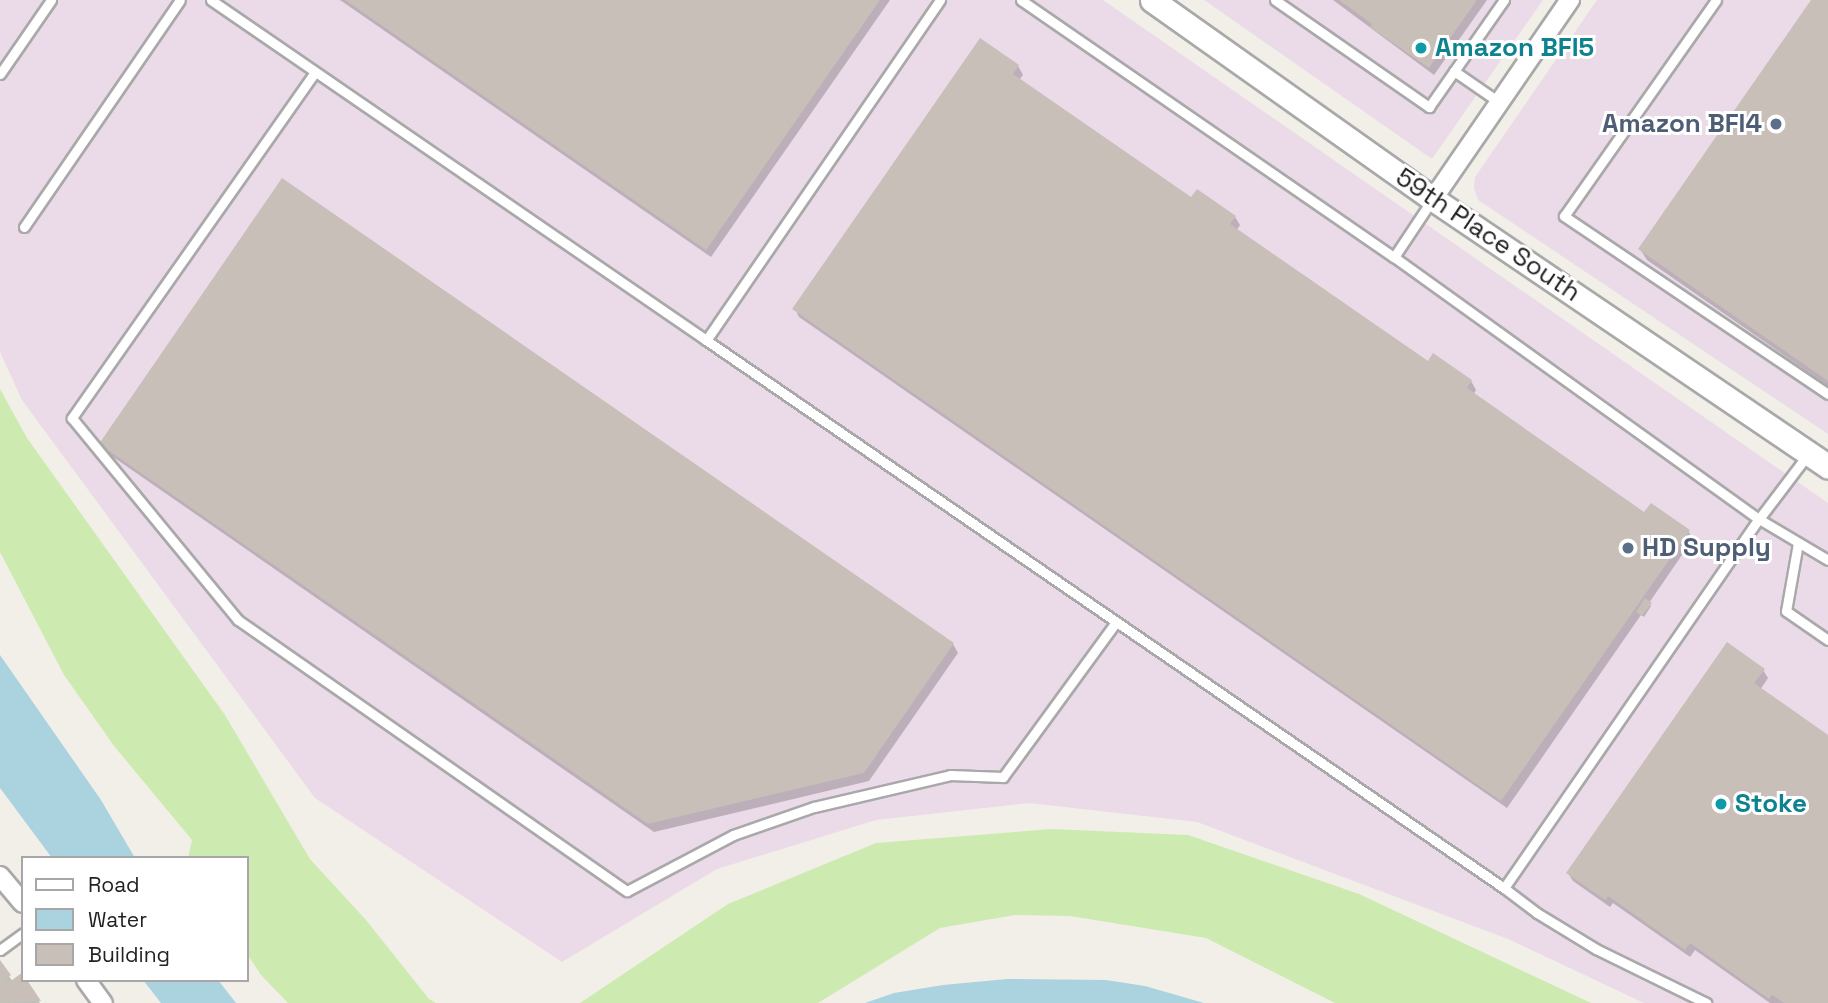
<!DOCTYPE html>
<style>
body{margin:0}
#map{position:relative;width:1828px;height:1003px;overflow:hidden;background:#f2efe9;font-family:"Space Grotesk",sans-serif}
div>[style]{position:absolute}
.industrial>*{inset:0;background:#ebdbe8}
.grass>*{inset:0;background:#cdebb0}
.water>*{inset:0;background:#aad3df}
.shadow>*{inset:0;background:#0003}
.building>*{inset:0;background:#c7bfb8}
.roads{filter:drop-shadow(2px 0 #a9a9a9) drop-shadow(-2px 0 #a9a9a9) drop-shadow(0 2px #a9a9a9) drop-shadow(0 -2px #a9a9a9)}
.service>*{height:9px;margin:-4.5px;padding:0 4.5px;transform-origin:4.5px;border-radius:4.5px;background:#fff}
.minor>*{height:18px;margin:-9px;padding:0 9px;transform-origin:9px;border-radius:9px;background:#fff}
.tertiary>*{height:23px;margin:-11.5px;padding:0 11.5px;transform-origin:11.5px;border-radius:11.5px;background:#fff}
.dots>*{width:19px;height:19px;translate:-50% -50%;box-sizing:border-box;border:4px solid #fff;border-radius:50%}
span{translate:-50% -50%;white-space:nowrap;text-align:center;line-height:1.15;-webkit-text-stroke:6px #fff;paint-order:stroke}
.culture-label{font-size:26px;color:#0d838f;font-weight:700}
.left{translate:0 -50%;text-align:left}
.service-label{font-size:26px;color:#4e5e75;font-weight:700}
.right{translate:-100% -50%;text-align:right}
.street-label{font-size:26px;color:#222}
.legend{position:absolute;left:21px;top:856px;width:228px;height:126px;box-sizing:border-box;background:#fff;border:2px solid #a7a7a7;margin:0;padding:9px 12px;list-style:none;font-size:21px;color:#222}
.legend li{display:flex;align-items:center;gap:14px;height:35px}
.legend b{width:35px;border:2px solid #a7a7a7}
</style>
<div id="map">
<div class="industrial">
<i style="clip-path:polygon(0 0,1103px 0,1828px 503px,1828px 1003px,1644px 1003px,1508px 939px,1197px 822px,1029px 803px,876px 820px,717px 869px,562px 962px,315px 798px,22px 400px,0 352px)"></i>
<i style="clip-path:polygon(1204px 0,1543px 0,1432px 159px)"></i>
<i style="clip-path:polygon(1597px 0,1828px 0,1828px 434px,1478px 200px,1474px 188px,1475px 177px)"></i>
</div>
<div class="grass">
<i style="clip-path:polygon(0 389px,27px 438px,225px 715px,310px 859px,366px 920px,429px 999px,436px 1003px,288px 1003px,261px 975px,247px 954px,247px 858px,188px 858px,192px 840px,114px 746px,64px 675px,0 552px)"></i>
<i style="clip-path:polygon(1052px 829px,1188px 835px,1359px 894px,1591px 1003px,1335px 1003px,1206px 938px,1070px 916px,1015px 915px,940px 928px,818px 1003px,580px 1003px,728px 904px,876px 843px)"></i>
</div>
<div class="water">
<i style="clip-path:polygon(0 655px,101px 800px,135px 858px,52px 858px,0 788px)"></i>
<i style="clip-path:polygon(1007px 979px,1106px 980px,1145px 986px,1204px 1003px,865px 1003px,894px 993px,943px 985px)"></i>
<i style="clip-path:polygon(143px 980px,218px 980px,236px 1003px,161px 1003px)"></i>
</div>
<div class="shadow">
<i style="clip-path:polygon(340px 0,890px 0,711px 257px)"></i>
<i style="clip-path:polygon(1333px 0,1487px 0,1434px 75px)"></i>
<i style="clip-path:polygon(1813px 0,1828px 0,1828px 386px,1647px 260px,1640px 249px)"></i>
<i style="clip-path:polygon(1018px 66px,1023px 75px,1019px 80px,1192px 199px,1235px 217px,1240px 225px,1236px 231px,1428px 364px,1434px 355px,1471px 381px,1476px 390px,1473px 395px,1645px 514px,1688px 531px,1693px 539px,1649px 603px,1651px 606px,1644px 617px,1641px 615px,1507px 808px,799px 317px,795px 309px)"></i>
<i style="clip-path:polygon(101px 444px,953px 644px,958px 653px,869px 781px,654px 832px,106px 452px)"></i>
<i style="clip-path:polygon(1763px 670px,1768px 678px,1760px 690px,1828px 737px,1828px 1003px,1770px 1003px,1695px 950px,1690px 957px,1613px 903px,1610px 907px,1573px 881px,1568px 873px)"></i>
<i style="clip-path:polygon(0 963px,13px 982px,25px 980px,40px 1003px,0 1003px)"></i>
</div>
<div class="building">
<i style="clip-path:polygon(345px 0,880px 0,706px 250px)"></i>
<i style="clip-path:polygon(1339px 0,1477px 0,1429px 68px,1370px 27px,1372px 24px)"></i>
<i style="clip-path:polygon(1811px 0,1828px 0,1828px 381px,1638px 249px)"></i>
<i style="clip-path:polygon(980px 38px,1019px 65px,1013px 74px,1191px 197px,1197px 189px,1236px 216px,1230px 224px,1428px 361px,1433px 353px,1472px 380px,1467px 388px,1644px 512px,1651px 503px,1690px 530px,1501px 801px,792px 309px)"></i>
<i style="clip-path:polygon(282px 178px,954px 643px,864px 773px,648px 824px,99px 444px)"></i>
<i style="clip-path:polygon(1645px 598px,1652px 603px,1642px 616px,1636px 612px)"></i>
<i style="clip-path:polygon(1727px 642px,1765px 669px,1754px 683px,1828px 735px,1828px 1003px,1784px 1003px,1772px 995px,1769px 999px,1690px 943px,1685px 950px,1608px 896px,1605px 900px,1566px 873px)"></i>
<i style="clip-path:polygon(0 960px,11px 975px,5px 979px,8px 983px,23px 972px,23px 980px,27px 980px,41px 1001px,0 1003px)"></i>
</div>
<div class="roads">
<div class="service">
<i style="left:211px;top:0;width:601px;rotate:34.48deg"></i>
<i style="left:940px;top:0;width:413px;rotate:124.5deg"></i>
<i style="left:706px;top:340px;width:968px;rotate:34.48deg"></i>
<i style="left:1504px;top:888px;width:449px;rotate:-55.4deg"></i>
<i style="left:1759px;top:519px;width:83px;rotate:-52.9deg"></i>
<i style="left:1021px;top:0;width:453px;rotate:34.6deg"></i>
<i style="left:1394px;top:257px;width:449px;rotate:35.7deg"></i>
<i style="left:1759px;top:519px;width:80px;rotate:30.7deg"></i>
<i style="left:1275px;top:0;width:188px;rotate:34.8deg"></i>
<i style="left:1429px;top:107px;width:131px;rotate:-55deg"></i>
<i style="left:1716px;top:0;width:264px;rotate:125.1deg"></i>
<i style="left:1564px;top:216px;width:318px;rotate:34deg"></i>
<i style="left:1454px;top:71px;width:55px;rotate:34.6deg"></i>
<i style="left:315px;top:72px;width:423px;rotate:125.1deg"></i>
<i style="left:72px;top:418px;width:261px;rotate:50.6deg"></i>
<i style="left:238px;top:620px;width:474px;rotate:34.9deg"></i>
<i style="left:627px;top:891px;width:120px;rotate:-27.8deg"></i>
<i style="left:733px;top:835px;width:86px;rotate:-19.1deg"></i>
<i style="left:814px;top:807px;width:140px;rotate:-13.2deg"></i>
<i style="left:950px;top:775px;width:53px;rotate:2.2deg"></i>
<i style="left:1003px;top:777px;width:192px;rotate:-53.9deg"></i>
<i style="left:0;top:74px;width:90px;rotate:-55.4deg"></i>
<i style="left:24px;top:227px;width:275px;rotate:-55.5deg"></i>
<i style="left:1394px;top:257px;width:69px;rotate:-56.3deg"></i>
<i style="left:1798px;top:543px;width:69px;rotate:100deg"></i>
<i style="left:1786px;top:611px;width:51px;rotate:34.6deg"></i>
<i style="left:1504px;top:888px;width:41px;rotate:37.1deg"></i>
<i style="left:1537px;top:913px;width:69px;rotate:31.4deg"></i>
<i style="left:1596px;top:949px;width:123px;rotate:26.1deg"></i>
<i style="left:0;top:950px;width:29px;rotate:-36deg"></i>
</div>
<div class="minor">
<i style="left:1433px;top:199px;width:242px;rotate:-55.5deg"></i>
<i style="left:0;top:876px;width:35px;rotate:50deg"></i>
<i style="left:86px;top:980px;width:29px;rotate:54deg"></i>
</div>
<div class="tertiary">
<i style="left:1152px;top:0;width:344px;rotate:35.3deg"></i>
<i style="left:1433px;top:199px;width:477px;rotate:34.1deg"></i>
</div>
</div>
<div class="dots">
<i style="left:1421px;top:48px;background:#0f9aa8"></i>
<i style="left:1776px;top:124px;background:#5c6f8a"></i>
<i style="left:1628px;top:548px;background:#5c6f8a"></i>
<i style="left:1721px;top:804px;background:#0f9aa8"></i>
</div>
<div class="culture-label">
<span class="left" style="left:1435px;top:48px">Amazon BFI5</span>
<span class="left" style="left:1735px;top:804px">Stoke</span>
</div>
<div class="service-label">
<span class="right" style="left:1762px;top:124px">Amazon BFI4</span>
<span class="left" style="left:1642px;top:548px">HD Supply</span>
</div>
<div class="street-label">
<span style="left:1488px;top:235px;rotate:34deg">59th Place South</span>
</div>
<ul class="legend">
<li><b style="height:9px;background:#fff"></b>Road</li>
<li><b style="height:19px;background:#aad3df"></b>Water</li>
<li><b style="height:19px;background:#c7bfb8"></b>Building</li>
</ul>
</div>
